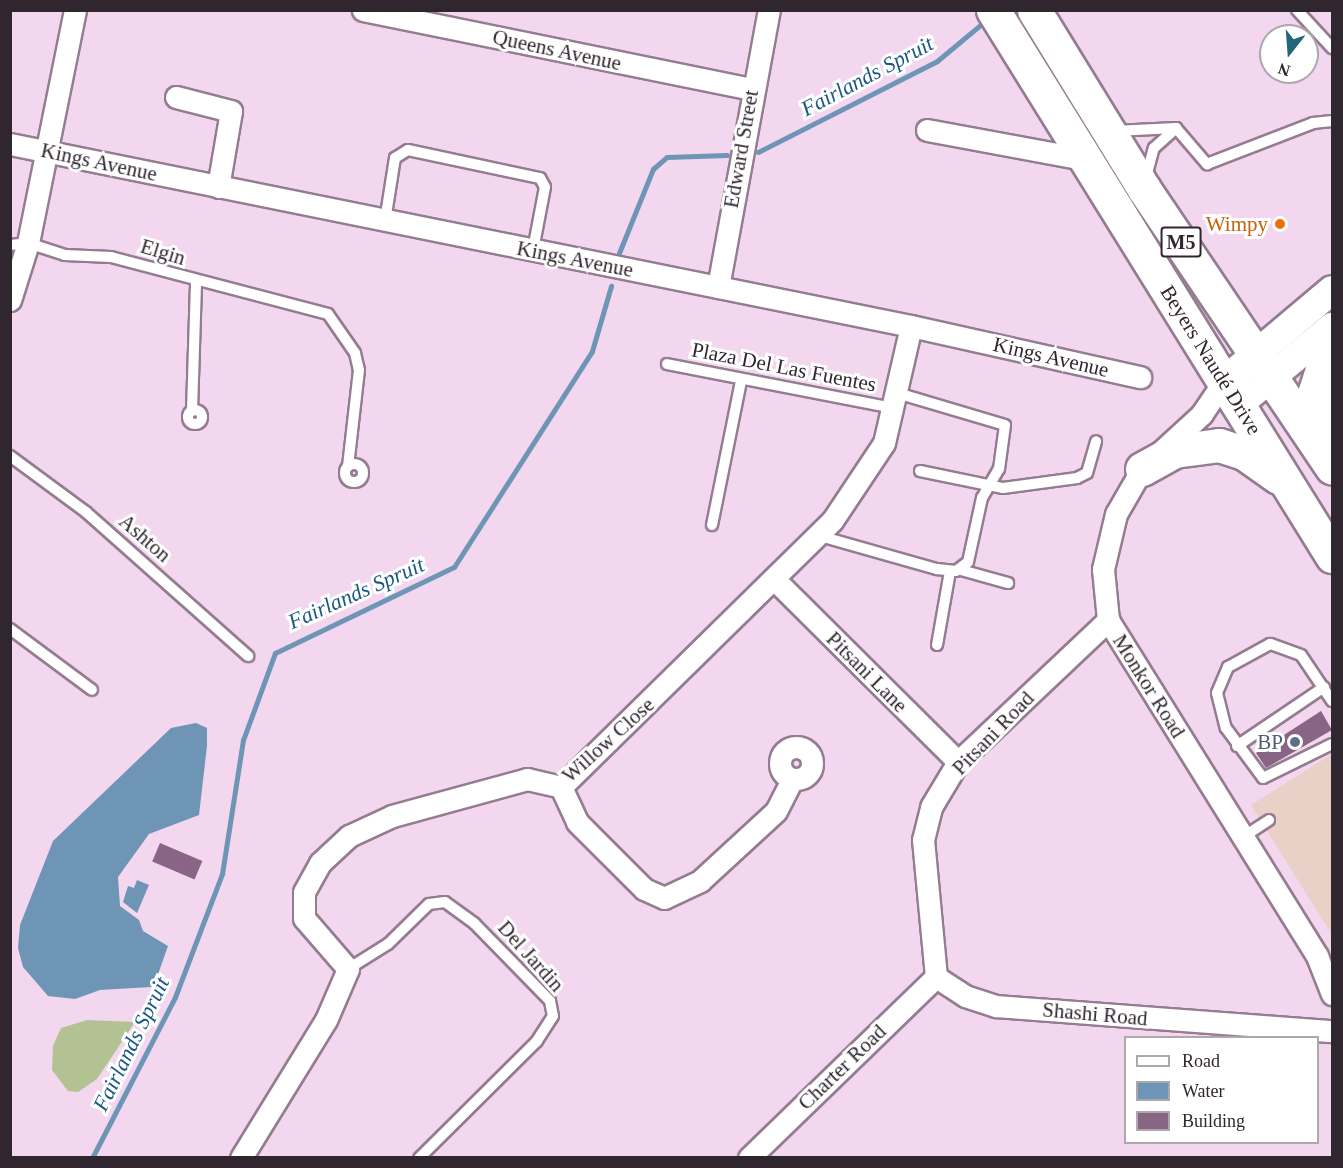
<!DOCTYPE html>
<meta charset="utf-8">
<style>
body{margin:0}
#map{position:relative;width:1343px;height:1168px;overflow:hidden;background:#f2d7ef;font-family:Georgia,serif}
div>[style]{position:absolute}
.commercial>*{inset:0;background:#e9d1c7}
.green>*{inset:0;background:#b3c293}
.water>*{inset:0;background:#6e95b6}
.stream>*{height:5px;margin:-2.5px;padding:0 2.5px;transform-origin:2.5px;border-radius:2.5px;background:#6e95b6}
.building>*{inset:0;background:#896585;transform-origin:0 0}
.roads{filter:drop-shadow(2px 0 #947c91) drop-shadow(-2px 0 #947c91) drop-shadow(0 2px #947c91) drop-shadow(0 -2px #947c91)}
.lane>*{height:10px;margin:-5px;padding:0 5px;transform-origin:5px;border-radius:5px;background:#fff}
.lane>.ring{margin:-5px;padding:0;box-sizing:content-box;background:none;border:10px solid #fff;border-radius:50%}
.street>*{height:21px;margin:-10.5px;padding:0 10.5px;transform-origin:10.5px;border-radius:10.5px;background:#fff}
.street>.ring{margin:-10.5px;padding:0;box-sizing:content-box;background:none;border:21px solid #fff;border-radius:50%}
.secondary>*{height:28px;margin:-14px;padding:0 14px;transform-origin:14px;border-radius:14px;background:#fff}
.primary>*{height:33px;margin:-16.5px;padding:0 16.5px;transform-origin:16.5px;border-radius:16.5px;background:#fff}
.dots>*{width:16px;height:16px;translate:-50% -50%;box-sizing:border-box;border:3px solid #fff;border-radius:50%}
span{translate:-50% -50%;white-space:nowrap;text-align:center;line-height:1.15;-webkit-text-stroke:6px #fff;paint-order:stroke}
.shield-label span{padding:2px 4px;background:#fff;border:2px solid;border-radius:4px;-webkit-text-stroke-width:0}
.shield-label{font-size:20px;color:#30262f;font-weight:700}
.street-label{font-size:21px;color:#30262f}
.food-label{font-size:21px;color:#c56008}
.right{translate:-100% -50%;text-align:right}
.service-label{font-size:21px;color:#4e5e75}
.water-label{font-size:22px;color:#195884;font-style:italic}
.frame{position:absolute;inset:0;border:12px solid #30262f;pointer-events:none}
.legend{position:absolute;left:1124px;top:1036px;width:195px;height:108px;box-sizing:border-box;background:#fff;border:2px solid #aca8ac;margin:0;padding:8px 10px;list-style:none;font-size:18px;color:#30262f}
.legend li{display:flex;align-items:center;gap:12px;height:30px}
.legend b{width:30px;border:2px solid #aca8ac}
.north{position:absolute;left:1259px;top:24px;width:60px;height:60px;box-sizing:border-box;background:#fff;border:2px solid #aca8ac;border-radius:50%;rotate:197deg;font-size:16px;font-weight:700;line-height:24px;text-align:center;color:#30262f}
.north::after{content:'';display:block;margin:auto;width:21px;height:27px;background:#267;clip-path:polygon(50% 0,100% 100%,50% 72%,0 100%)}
</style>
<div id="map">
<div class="commercial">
<i style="clip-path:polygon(1332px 754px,1332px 935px,1251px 805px)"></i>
</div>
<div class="green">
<i style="clip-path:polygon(87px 1020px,135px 1022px,97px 1079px,78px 1092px,68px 1091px,52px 1070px,53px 1046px,61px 1028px)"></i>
</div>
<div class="water">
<i style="clip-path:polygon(196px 723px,207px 728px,207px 746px,199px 815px,149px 834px,118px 877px,120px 906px,139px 920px,143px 931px,168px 946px,156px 980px,151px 987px,100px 990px,75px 999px,48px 996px,23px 967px,18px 948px,20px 925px,53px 841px,171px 728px)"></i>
<i style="clip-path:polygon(137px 880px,149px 885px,137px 913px,123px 902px,128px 886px,134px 888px)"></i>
</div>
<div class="stream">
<i style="left:758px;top:152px;width:201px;rotate:-26.9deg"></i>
<i style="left:937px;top:61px;width:62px;rotate:-39.8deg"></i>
<i style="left:619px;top:253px;width:91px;rotate:-68deg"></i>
<i style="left:653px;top:169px;width:18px;rotate:-41deg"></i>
<i style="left:667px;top:157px;width:60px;rotate:-1.9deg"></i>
<i style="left:92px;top:1158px;width:181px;rotate:-62.7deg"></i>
<i style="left:175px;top:997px;width:132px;rotate:-69.1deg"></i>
<i style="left:222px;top:874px;width:136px;rotate:-81.1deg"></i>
<i style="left:243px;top:740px;width:93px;rotate:-69.8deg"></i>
<i style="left:275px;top:653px;width:199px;rotate:-25.7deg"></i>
<i style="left:454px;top:567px;width:256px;rotate:-57.4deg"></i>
<i style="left:592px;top:351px;width:68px;rotate:-73.7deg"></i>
</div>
<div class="building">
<i style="clip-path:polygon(1321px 711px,1332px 730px,1266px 768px,1256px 753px)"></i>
<i style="left:160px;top:843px;width:46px;height:20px;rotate:23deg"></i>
</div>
<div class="roads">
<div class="lane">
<i style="left:1297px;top:10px;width:52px;rotate:47.4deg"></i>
<i style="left:1114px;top:131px;width:62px;rotate:-2.8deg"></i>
<i style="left:1176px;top:128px;width:48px;rotate:49.3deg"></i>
<i style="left:1207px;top:164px;width:114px;rotate:-21.1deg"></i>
<i style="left:1313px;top:123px;width:19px;rotate:-6deg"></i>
<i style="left:1146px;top:177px;width:30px;rotate:-75deg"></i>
<i style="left:1154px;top:148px;width:30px;rotate:-42deg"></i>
<i style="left:385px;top:221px;width:64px;rotate:-81deg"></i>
<i style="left:395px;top:158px;width:15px;rotate:-32deg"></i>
<i style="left:408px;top:150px;width:135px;rotate:12deg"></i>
<i style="left:540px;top:178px;width:10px;rotate:61deg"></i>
<i style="left:545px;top:187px;width:64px;rotate:100.8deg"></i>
<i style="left:10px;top:245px;width:18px;rotate:-6deg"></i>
<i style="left:28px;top:243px;width:39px;rotate:18deg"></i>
<i style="left:65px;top:255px;width:46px;rotate:2.5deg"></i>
<i style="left:111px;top:257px;width:224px;rotate:14.7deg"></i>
<i style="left:328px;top:314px;width:47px;rotate:55.3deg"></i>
<i style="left:355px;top:353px;width:17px;rotate:77deg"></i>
<i style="left:359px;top:370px;width:97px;rotate:96.5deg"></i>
<i style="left:667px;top:364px;width:230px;rotate:11deg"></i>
<i class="ring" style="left:188px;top:410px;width:4px;height:4px"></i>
<i style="left:192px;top:411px;width:128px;rotate:-88.2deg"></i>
<i style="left:10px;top:456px;width:94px;rotate:36.4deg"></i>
<i style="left:86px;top:512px;width:217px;rotate:41.6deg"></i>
<i class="ring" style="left:345px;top:464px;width:8px;height:8px"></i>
<i style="left:920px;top:471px;width:85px;rotate:11.6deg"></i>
<i style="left:1003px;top:488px;width:75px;rotate:-7.7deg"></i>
<i style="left:1077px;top:478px;width:11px;rotate:-27deg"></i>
<i style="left:1087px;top:473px;width:33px;rotate:-74deg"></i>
<i style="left:712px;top:525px;width:147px;rotate:-78.6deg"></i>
<i style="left:820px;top:536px;width:122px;rotate:15.8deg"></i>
<i style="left:937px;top:569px;width:19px;rotate:6deg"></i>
<i style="left:956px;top:571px;width:15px;rotate:-37deg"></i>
<i style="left:968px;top:562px;width:66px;rotate:-77.7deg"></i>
<i style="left:982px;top:498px;width:34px;rotate:-60deg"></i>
<i style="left:999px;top:469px;width:44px;rotate:-82.2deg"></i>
<i style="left:1005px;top:425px;width:113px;rotate:-163.5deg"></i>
<i style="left:961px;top:570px;width:49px;rotate:15.5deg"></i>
<i style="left:10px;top:629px;width:102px;rotate:36.6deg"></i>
<i style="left:937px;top:645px;width:75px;rotate:-80deg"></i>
<i style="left:1332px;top:701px;width:55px;rotate:-124deg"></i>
<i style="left:1301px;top:655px;width:33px;rotate:-160deg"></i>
<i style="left:1270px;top:644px;width:48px;rotate:151.3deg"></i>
<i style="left:1228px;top:667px;width:28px;rotate:113deg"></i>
<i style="left:1217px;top:693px;width:36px;rotate:76deg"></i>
<i style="left:1226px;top:728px;width:62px;rotate:53.5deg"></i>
<i style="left:1263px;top:778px;width:77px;rotate:-26.2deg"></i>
<i style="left:1237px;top:746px;width:105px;rotate:-34.1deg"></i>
<i style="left:1243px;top:837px;width:31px;rotate:-33deg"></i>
<i style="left:348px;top:969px;width:47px;rotate:-32deg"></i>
<i style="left:388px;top:944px;width:57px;rotate:-44.3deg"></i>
<i style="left:429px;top:904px;width:16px;rotate:-7deg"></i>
<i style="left:445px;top:902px;width:36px;rotate:36deg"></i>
<i style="left:474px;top:923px;width:109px;rotate:45.7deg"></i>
<i style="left:550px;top:1001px;width:15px;rotate:79deg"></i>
<i style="left:553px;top:1016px;width:30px;rotate:123deg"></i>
<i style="left:537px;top:1041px;width:166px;rotate:135.2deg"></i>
</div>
<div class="street">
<i style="left:363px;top:10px;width:396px;rotate:11.5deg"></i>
<i style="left:176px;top:97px;width:57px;rotate:14.3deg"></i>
<i style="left:231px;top:111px;width:77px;rotate:99.7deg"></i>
<i style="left:927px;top:130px;width:160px;rotate:10.5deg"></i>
<i style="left:10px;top:144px;width:919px;rotate:11.42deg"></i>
<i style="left:911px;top:326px;width:235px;rotate:12.6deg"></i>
<i style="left:718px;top:287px;width:282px;rotate:-79.6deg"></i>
<i style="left:10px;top:300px;width:60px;rotate:-72.5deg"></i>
<i style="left:28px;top:243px;width:238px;rotate:-78.6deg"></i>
<i style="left:1224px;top:381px;width:40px;rotate:124deg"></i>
<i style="left:1202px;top:414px;width:81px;rotate:137.5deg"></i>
<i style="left:1142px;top:469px;width:52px;rotate:120deg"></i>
<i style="left:1116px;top:514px;width:57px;rotate:103.3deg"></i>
<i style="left:1103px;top:569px;width:51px;rotate:84.4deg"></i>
<i style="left:1108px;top:620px;width:396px;rotate:58.1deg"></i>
<i style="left:1317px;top:956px;width:41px;rotate:68.5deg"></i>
<i style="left:776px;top:581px;width:257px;rotate:44.8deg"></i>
<i class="ring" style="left:780px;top:747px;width:11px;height:11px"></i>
<i style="left:561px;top:787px;width:380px;rotate:-44.5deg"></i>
<i style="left:832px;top:521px;width:94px;rotate:-56.3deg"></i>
<i style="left:884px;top:443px;width:120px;rotate:-77deg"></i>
<i style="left:561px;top:787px;width:38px;rotate:65deg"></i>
<i style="left:577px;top:822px;width:95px;rotate:45deg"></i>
<i style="left:644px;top:889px;width:22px;rotate:24deg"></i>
<i style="left:664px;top:898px;width:40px;rotate:-25deg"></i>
<i style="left:700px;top:881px;width:103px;rotate:-42.6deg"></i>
<i style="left:776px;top:811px;width:36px;rotate:-63deg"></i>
<i style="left:936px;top:977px;width:138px;rotate:-95.4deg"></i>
<i style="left:923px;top:840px;width:34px;rotate:-76deg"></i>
<i style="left:931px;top:807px;width:52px;rotate:-59deg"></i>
<i style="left:958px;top:762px;width:207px;rotate:-43.4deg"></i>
<i style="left:936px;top:977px;width:35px;rotate:33deg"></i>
<i style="left:965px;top:996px;width:33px;rotate:18deg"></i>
<i style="left:996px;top:1006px;width:337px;rotate:4.3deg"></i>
<i style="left:241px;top:1158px;width:162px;rotate:-58.4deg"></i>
<i style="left:326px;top:1020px;width:56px;rotate:-66.7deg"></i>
<i style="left:348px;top:969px;width:67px;rotate:-130.8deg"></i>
<i style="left:304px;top:918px;width:26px;rotate:-90deg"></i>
<i style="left:304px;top:892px;width:33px;rotate:-61deg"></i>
<i style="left:320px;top:863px;width:40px;rotate:-43deg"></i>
<i style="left:349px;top:836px;width:47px;rotate:-24.9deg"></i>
<i style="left:392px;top:816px;width:140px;rotate:-15.3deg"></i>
<i style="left:527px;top:779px;width:35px;rotate:13deg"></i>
<i style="left:749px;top:1158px;width:260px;rotate:-44.1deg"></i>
</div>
<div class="secondary">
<i style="left:1224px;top:381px;width:141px;rotate:-40.1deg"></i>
<i style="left:1239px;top:404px;width:121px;rotate:-39.6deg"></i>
</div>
<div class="primary">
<i style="left:993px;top:10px;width:643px;rotate:58.16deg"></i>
<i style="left:1034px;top:10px;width:210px;rotate:58.4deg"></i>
<i style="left:1144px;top:189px;width:336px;rotate:56deg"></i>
<i style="left:1325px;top:437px;width:44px;rotate:-104.3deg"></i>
<i style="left:1314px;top:394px;width:58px;rotate:-71.9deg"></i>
<i style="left:1142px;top:469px;width:37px;rotate:-29deg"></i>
<i style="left:1174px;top:451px;width:45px;rotate:-7.6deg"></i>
<i style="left:1219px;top:445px;width:26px;rotate:18deg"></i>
<i style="left:1244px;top:453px;width:42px;rotate:35.2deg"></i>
</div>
</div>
<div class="dots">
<i style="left:1280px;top:224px;background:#e8710a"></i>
<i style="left:1295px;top:742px;background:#5c6f8a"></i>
</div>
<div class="shield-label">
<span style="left:1181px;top:242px">M5</span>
</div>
<div class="street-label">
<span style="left:557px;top:50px;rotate:12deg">Queens Avenue</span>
<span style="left:741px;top:149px;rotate:-80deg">Edward Street</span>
<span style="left:99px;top:162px;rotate:12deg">Kings Avenue</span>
<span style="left:163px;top:252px;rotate:17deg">Elgin</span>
<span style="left:575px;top:259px;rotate:11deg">Kings Avenue</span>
<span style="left:1051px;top:357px;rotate:13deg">Kings Avenue</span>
<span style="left:1211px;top:360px;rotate:58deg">Beyers Naudé Drive</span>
<span style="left:784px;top:367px;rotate:11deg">Plaza Del Las Fuentes</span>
<span style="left:145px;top:538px;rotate:41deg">Ashton</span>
<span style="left:867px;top:672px;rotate:45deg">Pitsani Lane</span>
<span style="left:1149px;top:686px;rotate:58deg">Monkor Road</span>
<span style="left:993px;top:733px;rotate:-46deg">Pitsani Road</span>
<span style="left:608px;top:740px;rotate:-42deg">Willow Close</span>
<span style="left:531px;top:956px;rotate:48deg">Del Jardin</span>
<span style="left:1095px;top:1014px;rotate:5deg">Shashi Road</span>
<span style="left:842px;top:1067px;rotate:-44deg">Charter Road</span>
</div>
<div class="food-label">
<span class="right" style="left:1268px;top:224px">Wimpy</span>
</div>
<div class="service-label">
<span class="right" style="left:1283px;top:742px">BP</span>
</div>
<div class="water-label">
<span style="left:867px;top:76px;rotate:-28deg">Fairlands Spruit</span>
<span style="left:356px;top:593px;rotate:-24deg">Fairlands Spruit</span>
<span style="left:131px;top:1044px;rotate:-64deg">Fairlands Spruit</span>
</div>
<div class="frame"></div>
<ul class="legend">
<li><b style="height:8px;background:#fff"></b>Road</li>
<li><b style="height:16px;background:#6e95b6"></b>Water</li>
<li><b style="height:16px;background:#896585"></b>Building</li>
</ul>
<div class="north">N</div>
</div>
